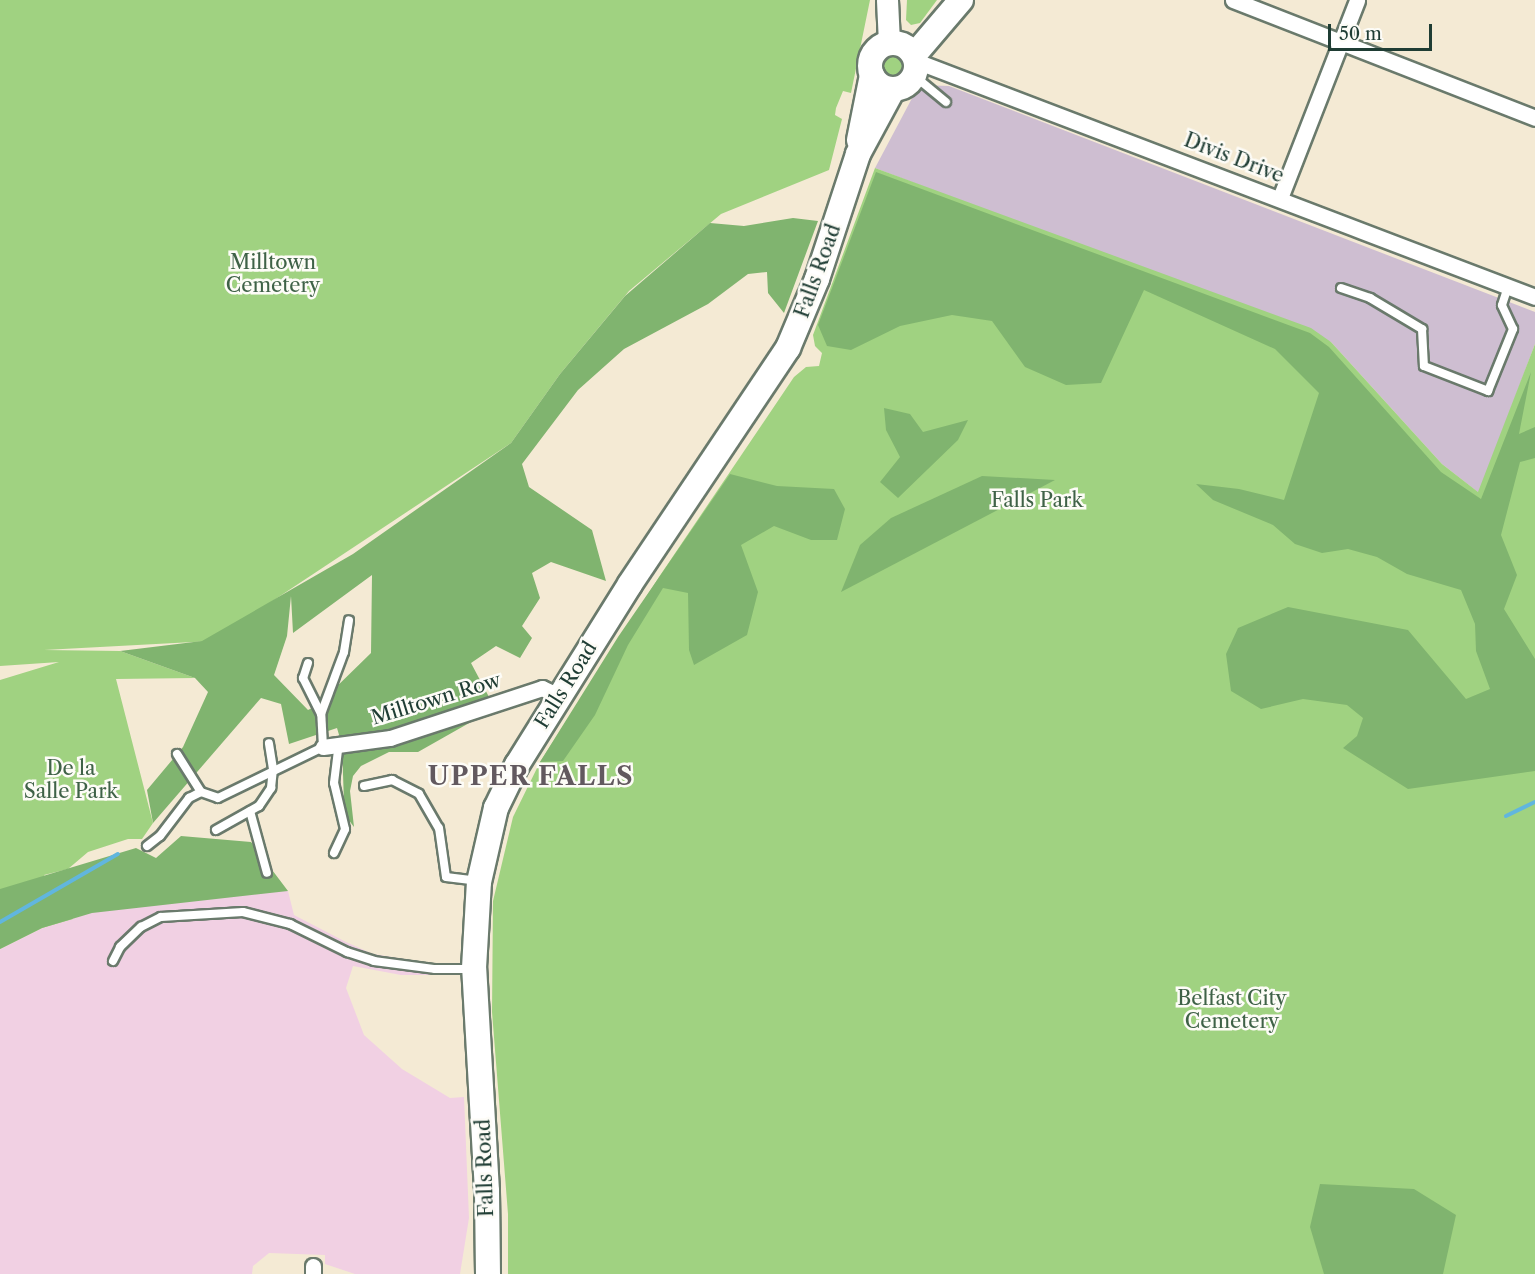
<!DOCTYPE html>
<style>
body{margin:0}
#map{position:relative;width:1535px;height:1274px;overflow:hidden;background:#f4ead4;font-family:"Libre Caslon Text",serif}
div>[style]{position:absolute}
.built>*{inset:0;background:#f1d0e3}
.industrial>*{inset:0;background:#cebed1}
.green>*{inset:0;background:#a0d281}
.round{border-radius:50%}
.forest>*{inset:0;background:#80b46f}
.stream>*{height:4px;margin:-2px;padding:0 2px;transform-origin:2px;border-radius:2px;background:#61b6de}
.roads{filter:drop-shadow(2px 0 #6a7a6c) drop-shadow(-2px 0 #6a7a6c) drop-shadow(0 2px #6a7a6c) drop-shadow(0 -2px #6a7a6c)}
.service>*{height:8px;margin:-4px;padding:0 4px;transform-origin:4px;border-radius:4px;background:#fff}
.minor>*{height:15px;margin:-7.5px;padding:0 7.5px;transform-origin:7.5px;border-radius:7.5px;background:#fff}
.secondary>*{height:21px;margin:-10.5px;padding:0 10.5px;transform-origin:10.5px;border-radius:10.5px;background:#fff}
.primary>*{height:24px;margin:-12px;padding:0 12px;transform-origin:12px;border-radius:12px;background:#fff}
.primary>.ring{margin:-12px;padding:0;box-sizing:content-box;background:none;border:24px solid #fff;border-radius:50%}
span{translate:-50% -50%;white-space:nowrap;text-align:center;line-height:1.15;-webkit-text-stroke:5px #fdfcf7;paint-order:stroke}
.street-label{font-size:20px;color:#1f3d34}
.park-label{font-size:20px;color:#3f6247}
.district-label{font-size:26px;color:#62595f;font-weight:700;letter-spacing:1.5px}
.scale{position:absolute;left:1328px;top:24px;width:104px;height:27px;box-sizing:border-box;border:3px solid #1f3d34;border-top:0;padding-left:8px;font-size:18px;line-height:21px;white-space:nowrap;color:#1f3d34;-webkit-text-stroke:4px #fdfcf7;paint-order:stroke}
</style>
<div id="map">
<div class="built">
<i style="clip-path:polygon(218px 888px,288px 891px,294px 915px,346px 942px,373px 954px,430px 963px,430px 975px,401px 975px,353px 966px,346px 988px,364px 1035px,402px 1069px,450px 1098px,464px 1097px,469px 1218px,460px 1274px,355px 1274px,325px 1264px,325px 1255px,269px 1253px,253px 1266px,252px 1274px,0 1274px,0 949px,42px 928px,157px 892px)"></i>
</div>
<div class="industrial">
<i style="clip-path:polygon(919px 85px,949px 86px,1535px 312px,1535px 344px,1479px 493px,1442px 464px,1331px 342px,875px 168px)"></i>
</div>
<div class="green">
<i style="clip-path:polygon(0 0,870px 0,851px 93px,843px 91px,836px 108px,835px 115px,842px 119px,829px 170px,721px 214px,629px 291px,560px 374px,511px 443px,212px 641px,44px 650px,120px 651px,195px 678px,116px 679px,153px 823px,142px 839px,128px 839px,88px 852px,68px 869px,44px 875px,73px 919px,42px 928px,0 949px,0 680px,59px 662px,0 666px)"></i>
<i style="clip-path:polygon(907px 0,937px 0,920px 23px,911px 25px,906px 20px)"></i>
<i class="round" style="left:877px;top:53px;width:28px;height:28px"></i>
<i style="clip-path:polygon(875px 168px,1311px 328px,1331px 342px,1442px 464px,1478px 492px,1535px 344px,1535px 1274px,508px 1274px,508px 1214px,492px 1012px,493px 901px,513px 817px,540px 762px,659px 577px,794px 377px,806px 367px,819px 366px,822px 353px,815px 346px,813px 335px)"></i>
</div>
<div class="forest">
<i style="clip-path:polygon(876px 172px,1310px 333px,1329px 347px,1441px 472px,1481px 499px,1531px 372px,1519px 434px,1535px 427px,1535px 458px,1520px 462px,1501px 535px,1517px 575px,1504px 609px,1535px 659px,1535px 771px,1408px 789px,1343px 748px,1357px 736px,1363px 718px,1347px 705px,1303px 699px,1261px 709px,1231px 691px,1226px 654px,1238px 628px,1288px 607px,1408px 630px,1466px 699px,1490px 689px,1476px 651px,1475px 624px,1461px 590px,1407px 574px,1377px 557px,1348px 549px,1322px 553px,1295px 544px,1273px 525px,1213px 500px,1196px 484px,1239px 489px,1284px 500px,1319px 393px,1275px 349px,1144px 290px,1101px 383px,1066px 385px,1025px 367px,992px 321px,952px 315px,900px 326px,851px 350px,827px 346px,818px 325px)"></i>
<i style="clip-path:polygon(evenodd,793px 218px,818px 221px,784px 313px,768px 293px,767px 272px,748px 274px,708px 304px,624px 349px,578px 390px,522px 464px,529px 487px,592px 530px,606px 581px,551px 562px,532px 573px,540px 598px,522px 626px,532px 638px,520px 658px,496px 646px,471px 663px,489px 697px,478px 718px,418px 752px,389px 752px,361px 766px,353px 776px,350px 791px,354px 827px,348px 819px,344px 803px,342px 745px,337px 728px,289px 744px,281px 704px,261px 698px,153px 823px,147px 790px,183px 747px,208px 692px,195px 678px,120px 651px,202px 641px,353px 554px,511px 443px,560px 374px,625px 296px,710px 223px,744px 226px,793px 218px,372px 575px,371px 653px,327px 696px,328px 700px,308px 710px,274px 675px,287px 636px,291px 596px,293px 633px,372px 575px)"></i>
<i style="clip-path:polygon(884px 408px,910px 414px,923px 432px,968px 420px,958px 440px,898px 498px,880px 482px,900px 457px,886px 430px)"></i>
<i style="clip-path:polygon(730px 474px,777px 486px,834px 489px,845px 509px,837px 540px,811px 540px,774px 526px,741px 545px,758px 592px,747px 635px,694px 665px,689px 650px,688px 593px,663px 588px,628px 645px,595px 715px,563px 761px,540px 762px,618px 637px)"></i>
<i style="clip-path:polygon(982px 476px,1055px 480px,841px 592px,860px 545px,891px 518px)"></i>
<i style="clip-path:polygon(181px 836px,251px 842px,288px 891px,92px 913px,42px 928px,0 949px,0 889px,136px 848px,156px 858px)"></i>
<i style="clip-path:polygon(1320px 1184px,1414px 1189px,1456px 1215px,1443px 1274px,1324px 1274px,1310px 1227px)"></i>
</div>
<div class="stream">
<i style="left:1506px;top:816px;width:32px;rotate:-26deg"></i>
<i style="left:0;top:922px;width:136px;rotate:-30deg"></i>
</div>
<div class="roads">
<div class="service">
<i style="left:912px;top:74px;width:44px;rotate:39.5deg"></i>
<i style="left:1341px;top:288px;width:31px;rotate:19deg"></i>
<i style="left:1370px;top:298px;width:61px;rotate:30.8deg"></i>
<i style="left:1422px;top:329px;width:37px;rotate:87deg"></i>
<i style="left:1424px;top:366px;width:69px;rotate:21.3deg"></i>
<i style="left:1488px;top:391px;width:67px;rotate:-68deg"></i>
<i style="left:1513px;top:329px;width:26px;rotate:-115deg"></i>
<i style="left:1502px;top:305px;width:19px;rotate:-72deg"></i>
<i style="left:308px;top:663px;width:16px;rotate:108deg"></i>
<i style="left:303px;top:678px;width:40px;rotate:63.4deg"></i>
<i style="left:177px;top:754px;width:45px;rotate:57.7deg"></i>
<i style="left:364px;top:786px;width:29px;rotate:-12deg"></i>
<i style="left:392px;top:780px;width:30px;rotate:27deg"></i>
<i style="left:419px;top:794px;width:39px;rotate:60deg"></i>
<i style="left:439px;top:828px;width:49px;rotate:81.9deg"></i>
<i style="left:446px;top:877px;width:31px;rotate:7deg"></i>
<i style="left:250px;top:811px;width:64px;rotate:74.7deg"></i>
<i style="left:216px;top:830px;width:49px;rotate:-29.2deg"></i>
<i style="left:259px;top:806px;width:22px;rotate:-56deg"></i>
<i style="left:271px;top:788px;width:19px;rotate:-84deg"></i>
<i style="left:273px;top:769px;width:26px;rotate:-99deg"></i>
<i style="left:147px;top:846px;width:16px;rotate:-38deg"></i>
<i style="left:160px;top:836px;width:48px;rotate:-52.7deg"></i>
<i style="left:189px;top:798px;width:13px;rotate:-27deg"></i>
<i style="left:201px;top:792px;width:18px;rotate:19deg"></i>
<i style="left:218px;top:798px;width:117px;rotate:-25.9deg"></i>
<i style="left:323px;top:747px;width:33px;rotate:-93deg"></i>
<i style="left:321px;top:714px;width:66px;rotate:-69.6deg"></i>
<i style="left:344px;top:652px;width:32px;rotate:-81deg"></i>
<i style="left:334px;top:853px;width:26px;rotate:-65deg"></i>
<i style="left:345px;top:829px;width:47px;rotate:-103.4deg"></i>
<i style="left:334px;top:783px;width:38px;rotate:-83deg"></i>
<i style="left:113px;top:961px;width:16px;rotate:-63deg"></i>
<i style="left:120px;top:947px;width:29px;rotate:-44deg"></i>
<i style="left:141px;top:927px;width:22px;rotate:-27deg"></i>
<i style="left:161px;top:917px;width:82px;rotate:-3.5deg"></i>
<i style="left:243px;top:912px;width:49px;rotate:14.3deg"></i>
<i style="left:290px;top:924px;width:64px;rotate:26.2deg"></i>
<i style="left:347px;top:952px;width:28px;rotate:18deg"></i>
<i style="left:374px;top:961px;width:62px;rotate:7.5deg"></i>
<i style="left:435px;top:969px;width:35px"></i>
</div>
<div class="minor">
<i style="left:1233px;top:0;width:324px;rotate:21.3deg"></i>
<i style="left:916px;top:61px;width:662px;rotate:20.87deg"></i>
<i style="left:1280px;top:198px;width:212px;rotate:-68.7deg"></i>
<i style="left:323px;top:747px;width:68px;rotate:-7.7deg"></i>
<i style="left:390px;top:738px;width:160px;rotate:-18.2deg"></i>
<i style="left:542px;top:688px;width:19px;rotate:25deg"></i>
<i style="left:313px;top:1274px;width:8px;rotate:-90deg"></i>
</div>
<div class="secondary">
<i style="left:887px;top:0;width:42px;rotate:87.3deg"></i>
</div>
<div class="primary">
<i class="ring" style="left:870px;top:43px;width:22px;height:22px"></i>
<i style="left:915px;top:54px;width:71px;rotate:-49.6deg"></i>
<i style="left:859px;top:140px;width:66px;rotate:-78.7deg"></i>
<i style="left:488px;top:1274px;width:83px;rotate:-90.7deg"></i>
<i style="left:487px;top:1191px;width:223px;rotate:-93.3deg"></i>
<i style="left:474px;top:968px;width:86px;rotate:-86.7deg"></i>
<i style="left:479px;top:882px;width:76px;rotate:-77.1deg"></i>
<i style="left:496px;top:808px;width:48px;rotate:-64deg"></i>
<i style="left:517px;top:765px;width:213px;rotate:-58deg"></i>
<i style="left:630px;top:584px;width:284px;rotate:-56.2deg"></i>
<i style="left:788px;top:348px;width:75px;rotate:-67.2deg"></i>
<i style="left:817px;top:279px;width:132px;rotate:-71.8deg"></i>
<i style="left:858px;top:154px;width:72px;rotate:-61.6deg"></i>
</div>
</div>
<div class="street-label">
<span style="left:1234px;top:158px;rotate:21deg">Divis Drive</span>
<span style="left:818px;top:271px;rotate:-70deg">Falls Road</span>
<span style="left:566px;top:685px;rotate:-58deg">Falls Road</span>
<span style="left:436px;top:699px;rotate:-17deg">Milltown Row</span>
<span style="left:485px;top:1168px;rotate:-92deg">Falls Road</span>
</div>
<div class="park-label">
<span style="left:273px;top:274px">Milltown<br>Cemetery</span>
<span style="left:1037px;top:500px">Falls Park</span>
<span style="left:71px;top:780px">De la<br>Salle Park</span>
<span style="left:1232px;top:1010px">Belfast City<br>Cemetery</span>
</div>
<div class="district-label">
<span style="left:531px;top:777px">UPPER FALLS</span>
</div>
<div class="scale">50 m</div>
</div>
